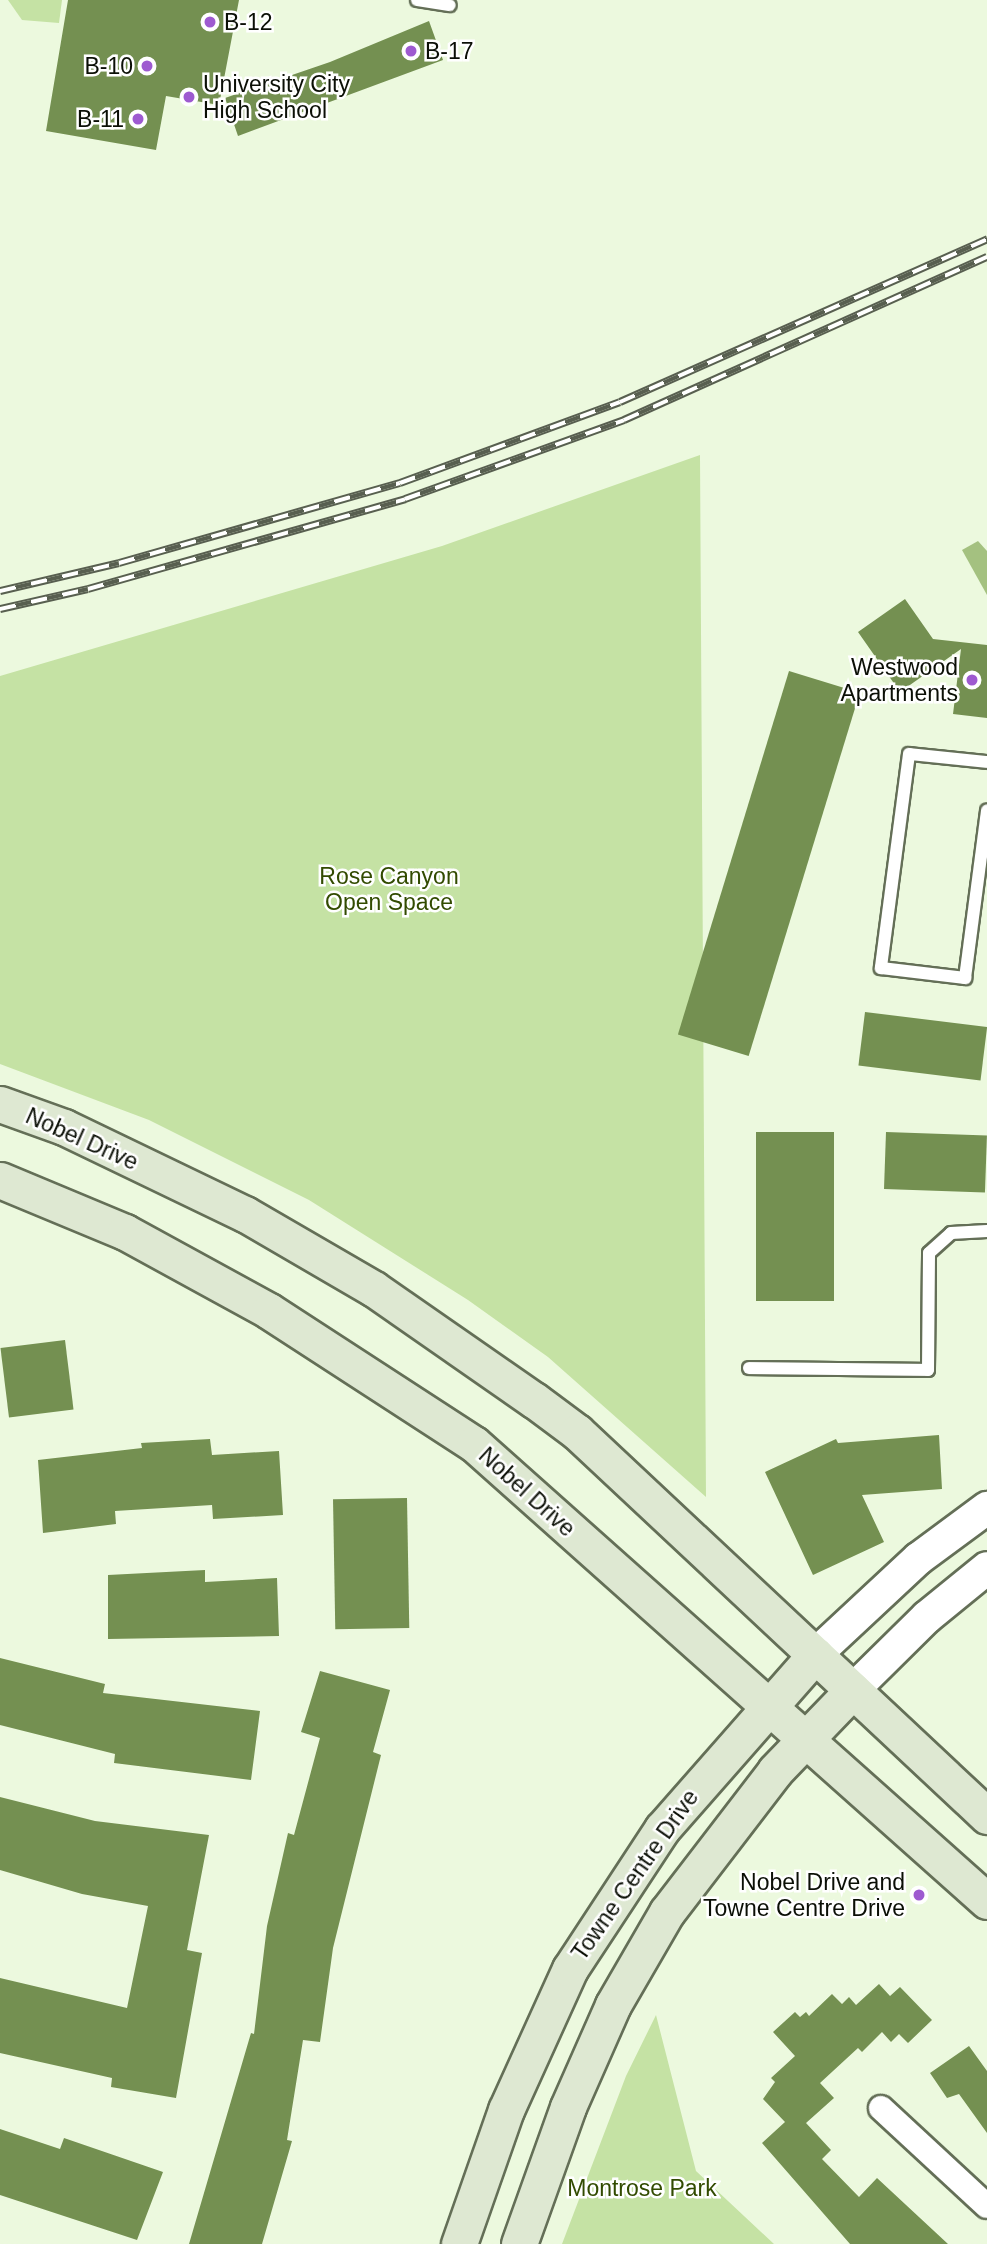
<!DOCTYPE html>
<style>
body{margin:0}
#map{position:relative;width:987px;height:2244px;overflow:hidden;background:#ecf9de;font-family:Arial,sans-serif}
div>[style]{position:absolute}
.green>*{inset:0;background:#c5e2a4}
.water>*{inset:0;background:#a4c180}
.building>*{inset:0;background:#749051;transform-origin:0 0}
.roads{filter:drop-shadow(2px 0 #646f57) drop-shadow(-2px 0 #646f57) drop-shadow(0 2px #646f57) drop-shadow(0 -2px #646f57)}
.service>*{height:12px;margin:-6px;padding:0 6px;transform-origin:6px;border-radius:6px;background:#fff}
.minor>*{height:24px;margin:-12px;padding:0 12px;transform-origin:12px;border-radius:12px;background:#fff}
.tertiary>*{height:32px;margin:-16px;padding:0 16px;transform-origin:16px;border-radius:16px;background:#fff}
.secondary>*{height:35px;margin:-17.5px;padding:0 17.5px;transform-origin:17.5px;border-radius:17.5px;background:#dee8d2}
.rail>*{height:8px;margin-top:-4px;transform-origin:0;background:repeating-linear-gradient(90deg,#fff 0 16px,#585f50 0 32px);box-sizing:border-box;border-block:2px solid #585f50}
.dots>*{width:19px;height:19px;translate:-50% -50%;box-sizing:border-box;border:4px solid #fff;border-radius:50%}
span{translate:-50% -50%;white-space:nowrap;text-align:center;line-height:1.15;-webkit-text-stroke:5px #fff;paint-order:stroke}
.poi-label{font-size:23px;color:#0b0f06}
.left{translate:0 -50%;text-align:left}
.right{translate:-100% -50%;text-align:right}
.park-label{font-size:23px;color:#324b00}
.street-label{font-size:23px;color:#0b0f06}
</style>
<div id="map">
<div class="green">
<i style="clip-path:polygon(8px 0,62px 0,59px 23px,22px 20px)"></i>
<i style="clip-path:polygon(700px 455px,706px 1497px,548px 1357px,468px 1300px,309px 1200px,149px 1120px,0 1064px,0 676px,442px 546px)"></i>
<i style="clip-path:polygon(656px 2015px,696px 2171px,774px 2244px,562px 2244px,626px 2076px)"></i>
</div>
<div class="water">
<i style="clip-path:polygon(978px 541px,987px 551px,987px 595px,962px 550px)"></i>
</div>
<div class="building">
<i style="clip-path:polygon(68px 0,239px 0,219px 105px,166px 96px,156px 150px,46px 131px)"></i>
<i style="clip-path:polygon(429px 21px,443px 60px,238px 136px,225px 98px,330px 62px)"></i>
<i style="clip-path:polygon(905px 599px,933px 639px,987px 645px,987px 718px,953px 714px,961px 649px,900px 692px,858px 632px)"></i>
<i style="left:789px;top:671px;width:74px;height:380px;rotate:17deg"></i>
<i style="left:865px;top:1012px;width:123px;height:54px;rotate:7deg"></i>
<i style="left:756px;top:1132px;width:78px;height:169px"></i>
<i style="left:886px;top:1132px;width:101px;height:57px;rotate:2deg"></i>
<i style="left:65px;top:1340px;width:70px;height:65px;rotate:83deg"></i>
<i style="clip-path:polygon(939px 1435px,942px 1489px,862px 1495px,884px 1542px,813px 1575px,765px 1472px,836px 1439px,838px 1443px)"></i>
<i style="clip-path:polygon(210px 1439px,212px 1455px,279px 1451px,283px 1515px,213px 1519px,212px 1505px,115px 1511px,116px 1524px,43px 1533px,38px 1460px,142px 1448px,141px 1443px)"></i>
<i style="left:407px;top:1498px;width:130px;height:74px;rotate:89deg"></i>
<i style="clip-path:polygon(205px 1570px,205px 1582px,277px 1578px,279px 1636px,108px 1639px,108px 1575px)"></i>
<i style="clip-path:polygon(0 1658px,105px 1684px,103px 1693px,260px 1711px,251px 1780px,114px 1763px,115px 1754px,0 1725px)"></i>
<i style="clip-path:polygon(320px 1671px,390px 1690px,373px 1752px,381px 1755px,333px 1948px,320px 2042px,303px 2040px,287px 2140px,292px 2141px,262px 2244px,189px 2244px,251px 2033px,254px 2034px,267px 1926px,288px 1833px,294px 1835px,320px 1738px,301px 1732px)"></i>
<i style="clip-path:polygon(0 1797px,95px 1821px,209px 1835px,187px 1950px,202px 1953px,176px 2098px,111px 2087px,112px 2078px,0 2053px,0 1978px,127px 2008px,148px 1906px,82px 1894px,0 1870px)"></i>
<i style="clip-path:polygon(879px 1984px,890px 1996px,900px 1987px,932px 2020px,908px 2043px,899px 2034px,891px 2042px,882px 2032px,862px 2052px,858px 2048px,820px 2083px,834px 2098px,806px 2123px,831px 2150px,822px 2159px,859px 2197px,877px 2178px,948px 2244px,850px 2244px,762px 2143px,785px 2122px,763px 2099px,775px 2082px,771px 2078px,795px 2056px,773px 2032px,795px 2012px,800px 2017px,806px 2012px,809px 2016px,832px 1994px,842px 2004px,849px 1997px,856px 2005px)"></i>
<i style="clip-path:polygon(969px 2046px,987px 2071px,987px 2133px,959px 2094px,947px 2098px,930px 2073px)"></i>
<i style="clip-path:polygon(0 2129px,60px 2149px,64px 2138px,163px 2172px,137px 2240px,0 2195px)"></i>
</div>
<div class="roads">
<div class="service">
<i style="left:417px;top:0;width:33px;rotate:9deg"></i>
<i style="left:987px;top:762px;width:78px;rotate:-174.1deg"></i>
<i style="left:909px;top:754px;width:216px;rotate:97.5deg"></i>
<i style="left:881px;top:968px;width:85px;rotate:6.8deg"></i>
<i style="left:965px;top:978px;width:169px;rotate:-82.5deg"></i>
<i style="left:749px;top:1368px;width:179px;rotate:0.6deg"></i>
<i style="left:928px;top:1370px;width:117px;rotate:-89.5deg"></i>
<i style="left:929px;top:1253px;width:30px;rotate:-42deg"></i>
<i style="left:951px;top:1233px;width:36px;rotate:-3deg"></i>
</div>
<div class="minor">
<i style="left:881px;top:2108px;width:144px;rotate:42.8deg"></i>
</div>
<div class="tertiary">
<i style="left:815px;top:1655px;width:141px;rotate:-43deg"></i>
<i style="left:918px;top:1559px;width:86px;rotate:-36.5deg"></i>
<i style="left:853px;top:1690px;width:104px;rotate:-44.6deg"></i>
<i style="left:927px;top:1617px;width:77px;rotate:-39.2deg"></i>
</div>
<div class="secondary">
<i style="left:0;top:1104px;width:68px;rotate:19.8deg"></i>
<i style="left:64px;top:1127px;width:201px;rotate:25.7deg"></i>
<i style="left:245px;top:1214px;width:149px;rotate:30.2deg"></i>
<i style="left:374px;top:1289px;width:195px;rotate:34.8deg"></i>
<i style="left:534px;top:1400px;width:54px;rotate:36.7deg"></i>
<i style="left:577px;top:1432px;width:562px;rotate:43.12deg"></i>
<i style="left:0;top:1180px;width:135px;rotate:22.6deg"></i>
<i style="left:125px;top:1232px;width:164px;rotate:28.7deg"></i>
<i style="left:269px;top:1311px;width:244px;rotate:33deg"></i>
<i style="left:474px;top:1444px;width:687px;rotate:41.7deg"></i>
<i style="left:459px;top:2244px;width:142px;rotate:-70.7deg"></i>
<i style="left:506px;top:2110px;width:155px;rotate:-65.6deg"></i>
<i style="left:570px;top:1969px;width:168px;rotate:-56.7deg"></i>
<i style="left:662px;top:1829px;width:232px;rotate:-48.7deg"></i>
<i style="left:519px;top:2244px;width:145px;rotate:-70.3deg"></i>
<i style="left:568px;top:2107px;width:111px;rotate:-66.2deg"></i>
<i style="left:613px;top:2005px;width:108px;rotate:-59.9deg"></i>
<i style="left:667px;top:1912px;width:178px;rotate:-52.5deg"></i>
<i style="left:775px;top:1771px;width:112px;rotate:-46.1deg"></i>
</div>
</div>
<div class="rail">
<i style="left:0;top:591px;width:122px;rotate:-13.2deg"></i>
<i style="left:119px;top:563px;width:292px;rotate:-15.9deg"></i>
<i style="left:400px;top:483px;width:234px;rotate:-20.2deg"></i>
<i style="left:620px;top:402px;width:402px;rotate:-23.9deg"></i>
<i style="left:0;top:609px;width:90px;rotate:-12.8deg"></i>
<i style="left:88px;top:589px;width:330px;rotate:-15.8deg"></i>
<i style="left:405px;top:499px;width:233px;rotate:-19.8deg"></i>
<i style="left:624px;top:420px;width:398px;rotate:-24.2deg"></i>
</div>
<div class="dots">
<i style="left:210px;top:22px;background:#9e5ad0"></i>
<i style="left:411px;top:51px;background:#9e5ad0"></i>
<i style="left:147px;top:66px;background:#9e5ad0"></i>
<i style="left:189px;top:97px;background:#9e5ad0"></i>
<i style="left:138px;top:119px;background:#9e5ad0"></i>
<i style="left:972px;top:680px;background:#9e5ad0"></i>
<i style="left:919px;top:1895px;background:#9e5ad0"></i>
</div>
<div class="poi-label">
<span class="left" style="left:224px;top:22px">B-12</span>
<span class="left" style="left:425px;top:51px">B-17</span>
<span class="right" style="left:133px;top:66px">B-10</span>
<span class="left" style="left:203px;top:97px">University City<br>High School</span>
<span class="right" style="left:124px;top:119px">B-11</span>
<span class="right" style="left:958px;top:680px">Westwood<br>Apartments</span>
<span class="right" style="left:905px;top:1895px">Nobel Drive and<br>Towne Centre Drive</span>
</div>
<div class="park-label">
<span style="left:389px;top:889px">Rose Canyon<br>Open Space</span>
<span style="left:642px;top:2188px">Montrose Park</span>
</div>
<div class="street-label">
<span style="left:82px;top:1139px;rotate:24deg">Nobel Drive</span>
<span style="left:527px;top:1492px;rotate:42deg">Nobel Drive</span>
<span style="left:635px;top:1875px;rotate:-55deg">Towne Centre Drive</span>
</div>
</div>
